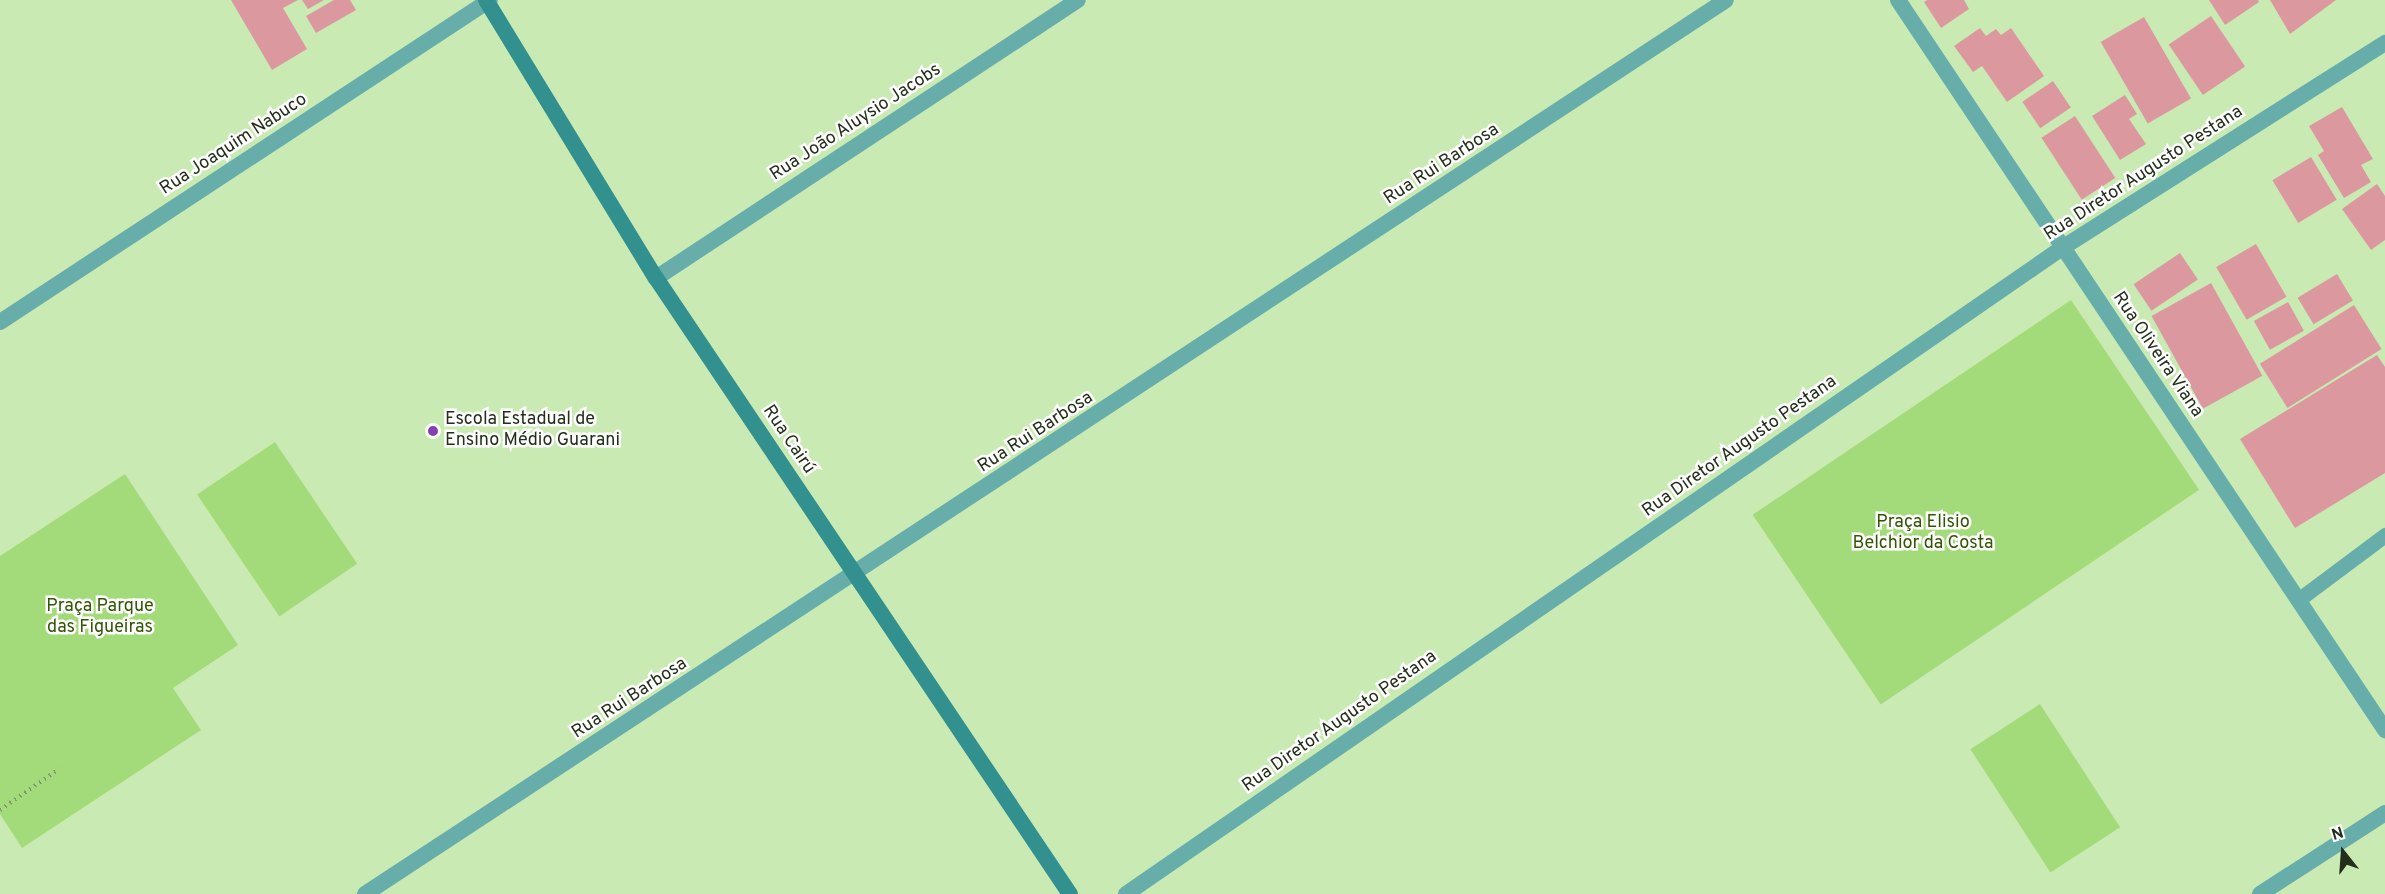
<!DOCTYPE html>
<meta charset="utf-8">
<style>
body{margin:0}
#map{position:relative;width:2385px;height:894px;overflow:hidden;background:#caeab4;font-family:Overpass,sans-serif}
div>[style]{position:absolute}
.green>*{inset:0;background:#a4db7a;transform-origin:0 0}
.building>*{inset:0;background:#db999f;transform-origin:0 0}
.path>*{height:4px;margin-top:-2px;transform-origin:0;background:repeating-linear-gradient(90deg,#7e956e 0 1.5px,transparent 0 6px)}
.service>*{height:15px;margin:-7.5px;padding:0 7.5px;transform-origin:7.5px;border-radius:7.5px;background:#67aeab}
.minor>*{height:16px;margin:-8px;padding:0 8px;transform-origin:8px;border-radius:8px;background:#67aeab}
.secondary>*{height:16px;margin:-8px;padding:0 8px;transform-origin:8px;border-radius:8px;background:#32918f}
.dots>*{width:16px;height:16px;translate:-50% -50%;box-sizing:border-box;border:3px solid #fff;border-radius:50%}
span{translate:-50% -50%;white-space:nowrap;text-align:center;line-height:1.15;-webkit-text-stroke:5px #fff;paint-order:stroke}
.street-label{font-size:18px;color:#232f1a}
.poi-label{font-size:18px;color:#232f1a}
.left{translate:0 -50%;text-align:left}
.park-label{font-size:18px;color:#305603}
.north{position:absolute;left:2313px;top:822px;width:60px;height:60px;-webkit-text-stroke:4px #fff;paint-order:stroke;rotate:343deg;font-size:16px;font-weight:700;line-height:24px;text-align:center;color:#232f1a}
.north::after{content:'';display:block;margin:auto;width:21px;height:27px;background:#232f1a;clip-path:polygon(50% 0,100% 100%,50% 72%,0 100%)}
</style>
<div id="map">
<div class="green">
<i style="left:2071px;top:300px;width:229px;height:384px;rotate:56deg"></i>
<i style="left:275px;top:442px;width:147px;height:94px;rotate:56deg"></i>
<i style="clip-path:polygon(125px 474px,238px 645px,173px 688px,201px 730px,22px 848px,0 814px,0 556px)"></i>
<i style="left:2040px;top:704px;width:147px;height:83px;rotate:57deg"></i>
</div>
<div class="building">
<i style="clip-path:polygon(231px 0,298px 0,283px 8px,307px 49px,272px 70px)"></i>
<i style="clip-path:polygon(302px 0,324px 0,308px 9px)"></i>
<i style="clip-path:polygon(334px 0,350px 0,356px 10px,316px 33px,306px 16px)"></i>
<i style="clip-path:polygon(1927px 0,1964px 0,1969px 9px,1941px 28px,1924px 2px)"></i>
<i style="clip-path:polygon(2209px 0,2258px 0,2259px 2px,2225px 25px)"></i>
<i style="clip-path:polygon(2270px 0,2336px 0,2290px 34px)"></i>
<i style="left:2211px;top:16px;width:61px;height:51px;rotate:56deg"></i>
<i style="left:2144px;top:17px;width:94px;height:50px;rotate:60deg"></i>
<i style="clip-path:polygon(1980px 28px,1986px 36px,1996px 29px,2001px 35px,2011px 28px,2044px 76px,2007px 102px,1982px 66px,1973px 72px,1954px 46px)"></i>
<i style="left:2053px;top:81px;width:32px;height:37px;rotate:56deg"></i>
<i style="clip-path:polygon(2125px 95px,2137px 114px,2129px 119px,2146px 144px,2120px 160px,2092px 116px)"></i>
<i style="clip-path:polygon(2342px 107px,2373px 159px,2361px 165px,2371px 182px,2344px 198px,2318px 155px,2324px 151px,2309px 126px)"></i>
<i style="left:2075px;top:116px;width:74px;height:40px;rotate:57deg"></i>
<i style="left:2311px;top:157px;width:50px;height:45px;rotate:59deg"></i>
<i style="clip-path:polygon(2377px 184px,2385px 196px,2385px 240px,2371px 250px,2342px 209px)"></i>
<i style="left:2256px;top:244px;width:61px;height:46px;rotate:60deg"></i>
<i style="left:2180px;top:253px;width:32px;height:56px;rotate:56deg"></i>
<i style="left:2337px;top:274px;width:31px;height:46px;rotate:59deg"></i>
<i style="left:2211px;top:283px;width:106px;height:68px;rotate:61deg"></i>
<i style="left:2288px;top:302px;width:33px;height:39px;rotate:61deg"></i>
<i style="left:2354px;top:305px;width:52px;height:111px;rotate:58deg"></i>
<i style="clip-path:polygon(2377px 355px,2385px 367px,2385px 473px,2295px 528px,2240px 439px)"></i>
</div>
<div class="path">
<i style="left:0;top:810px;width:72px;rotate:-34.8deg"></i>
</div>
<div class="service">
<i style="left:2298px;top:600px;width:109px;rotate:-36.8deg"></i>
</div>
<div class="minor">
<i style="left:1898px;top:0;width:878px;rotate:56.29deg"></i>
<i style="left:656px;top:278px;width:505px;rotate:-33.38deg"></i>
<i style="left:0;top:322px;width:586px;rotate:-33.31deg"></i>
<i style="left:365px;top:894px;width:1628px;rotate:-33.3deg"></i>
<i style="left:1126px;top:894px;width:1137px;rotate:-34.61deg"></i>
<i style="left:2062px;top:248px;width:383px;rotate:-32.4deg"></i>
<i style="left:2260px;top:894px;width:149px;rotate:-32.9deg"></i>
</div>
<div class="secondary">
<i style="left:486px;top:0;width:326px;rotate:58.6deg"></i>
<i style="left:656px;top:278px;width:742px;rotate:56.1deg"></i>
</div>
<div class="dots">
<i style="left:433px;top:431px;background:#8a3dae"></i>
</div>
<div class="street-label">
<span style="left:856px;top:123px;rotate:-33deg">Rua João Aluysio Jacobs</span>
<span style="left:234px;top:145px;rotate:-33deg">Rua Joaquim Nabuco</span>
<span style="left:1442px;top:165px;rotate:-33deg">Rua Rui Barbosa</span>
<span style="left:2144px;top:174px;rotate:-33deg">Rua Diretor Augusto Pestana</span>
<span style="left:2157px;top:355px;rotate:56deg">Rua Oliveira Viana</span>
<span style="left:1036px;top:433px;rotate:-33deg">Rua Rui Barbosa</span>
<span style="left:788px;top:440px;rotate:56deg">Rua Cairú</span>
<span style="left:1740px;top:447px;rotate:-35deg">Rua Diretor Augusto Pestana</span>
<span style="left:630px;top:699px;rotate:-33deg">Rua Rui Barbosa</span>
<span style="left:1340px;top:722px;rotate:-35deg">Rua Diretor Augusto Pestana</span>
</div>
<div class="poi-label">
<span class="left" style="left:445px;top:431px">Escola Estadual de<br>Ensino Médio Guarani</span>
</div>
<div class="park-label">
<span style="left:1923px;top:534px">Praça Elisio<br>Belchior da Costa</span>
<span style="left:100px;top:618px">Praça Parque<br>das Figueiras</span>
</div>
<div class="north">N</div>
</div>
